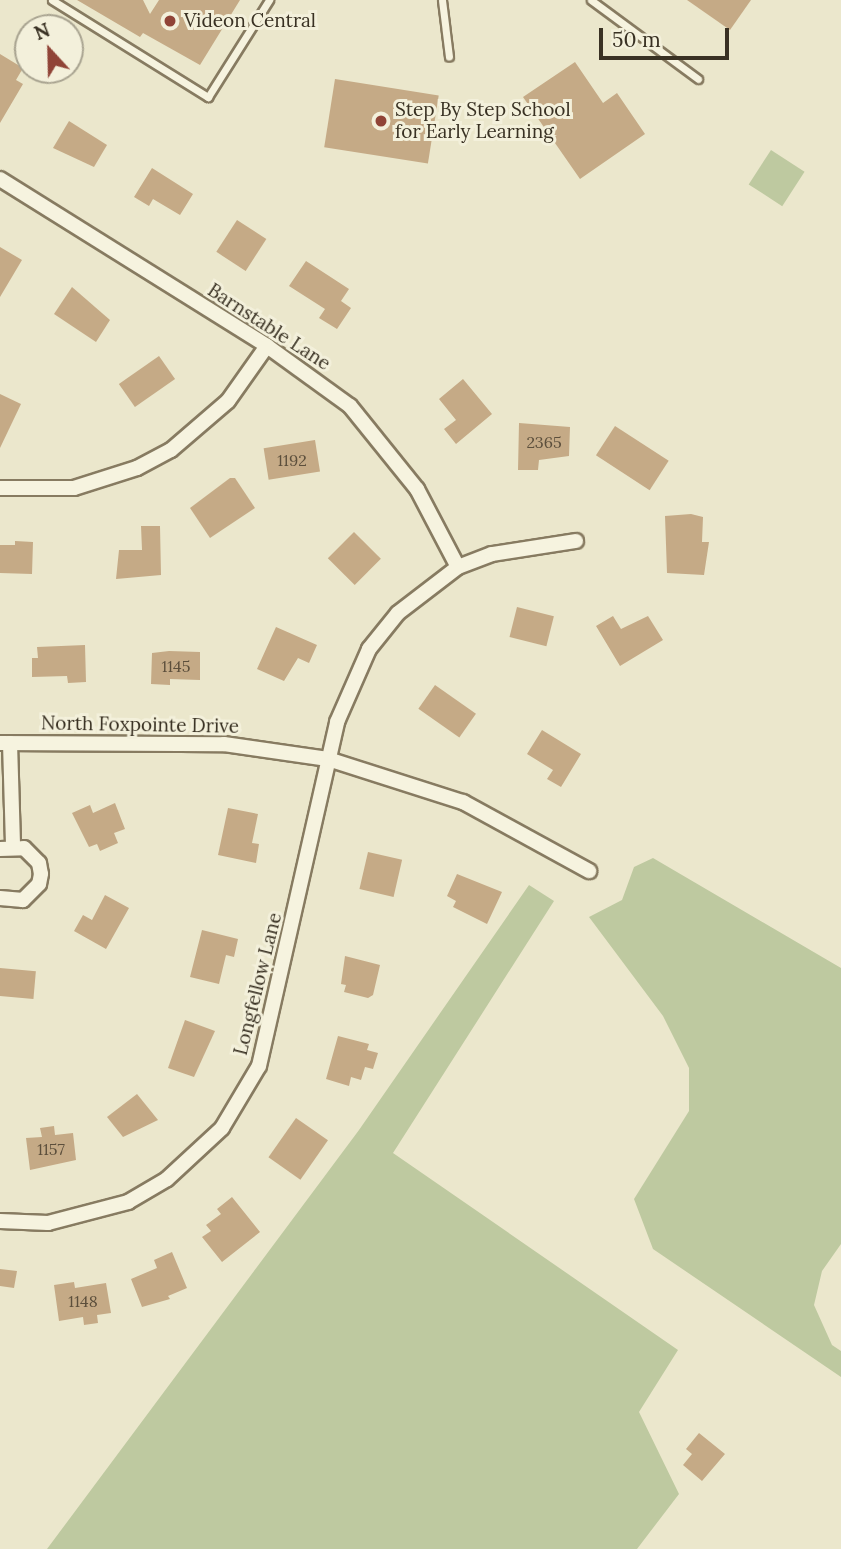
<!DOCTYPE html>
<style>
body{margin:0}
#map{position:relative;width:841px;height:1549px;overflow:hidden;background:#ebe7cc;font-family:Lora,serif}
div>[style]{position:absolute}
.green>*{inset:0;background:#bec9a0;transform-origin:0 0}
.building>*{inset:0;background:#c5aa86;transform-origin:0 0}
.roads{filter:drop-shadow(2px 0 #877b61) drop-shadow(-2px 0 #877b61) drop-shadow(0 2px #877b61) drop-shadow(0 -2px #877b61)}
.lane>*{height:7px;margin:-3.5px;padding:0 3.5px;transform-origin:3.5px;border-radius:3.5px;background:#f6f3df}
.street>*{height:14px;margin:-7px;padding:0 7px;transform-origin:7px;border-radius:7px;background:#f6f3df}
.dots>*{width:19px;height:19px;translate:-50% -50%;box-sizing:border-box;border:4px solid #f3f0db;border-radius:50%}
span{translate:-50% -50%;white-space:nowrap;text-align:center;line-height:1.15;-webkit-text-stroke:6px #f3f0db;paint-order:stroke}
.number-label{font-size:16px;color:#5c4f3c}
.number-label span{-webkit-text-stroke-width:0}
.poi-label{font-size:19px;color:#393123}
.left{translate:0 -50%;text-align:left}
.street-label{font-size:19px;color:#393123}
.north{position:absolute;left:14px;top:14px;width:70px;height:70px;box-sizing:border-box;background:#f3f0db;border:2px solid #a9a491;border-radius:50%;rotate:338deg;font-size:19px;font-weight:700;line-height:28px;text-align:center;color:#393123}
.north::after{content:'';display:block;margin:auto;width:24px;height:32px;background:#904437;clip-path:polygon(50% 0,100% 100%,50% 72%,0 100%)}
.scale{position:absolute;left:599px;top:28px;width:130px;height:32px;box-sizing:border-box;border:4px solid #393123;border-top:0;padding-left:9px;font-size:21px;line-height:24px;white-space:nowrap;color:#393123;-webkit-text-stroke:5px #f3f0db;paint-order:stroke}
</style>
<div id="map">
<div class="green">
<i style="left:771px;top:150px;width:40px;height:41px;rotate:33deg"></i>
<i style="clip-path:polygon(653px 858px,841px 968px,841px 1244px,822px 1271px,814px 1305px,832px 1345px,841px 1351px,841px 1377px,653px 1249px,634px 1199px,689px 1111px,689px 1068px,663px 1016px,589px 917px,622px 900px,634px 867px)"></i>
<i style="clip-path:polygon(529px 885px,554px 901px,393px 1153px,678px 1350px,639px 1412px,679px 1494px,637px 1549px,47px 1549px,359px 1130px)"></i>
</div>
<div class="building">
<i style="clip-path:polygon(77px 0,143px 0,150px 14px,159px 0,240px 0,200px 65px,143px 33px,140px 37px)"></i>
<i style="clip-path:polygon(687px 0,751px 0,730px 30px)"></i>
<i style="clip-path:polygon(0 54px,23px 68px,16px 80px,23px 84px,0 123px)"></i>
<i style="clip-path:polygon(575px 62px,603px 103px,617px 93px,645px 134px,580px 179px,523px 97px)"></i>
<i style="left:335px;top:79px;width:105px;height:69px;rotate:9deg"></i>
<i style="clip-path:polygon(69px 121px,107px 145px,94px 167px,53px 148px)"></i>
<i style="clip-path:polygon(152px 168px,193px 194px,180px 215px,153px 199px,149px 206px,134px 197px)"></i>
<i style="left:237px;top:220px;width:35px;height:38px;rotate:33deg"></i>
<i style="clip-path:polygon(0 247px,22px 260px,0 297px)"></i>
<i style="clip-path:polygon(306px 261px,349px 289px,341px 301px,351px 308px,337px 329px,319px 318px,325px 309px,289px 286px)"></i>
<i style="clip-path:polygon(72px 287px,110px 320px,96px 342px,54px 314px)"></i>
<i style="left:159px;top:356px;width:28px;height:49px;rotate:55deg"></i>
<i style="clip-path:polygon(463px 379px,492px 414px,456px 444px,444px 429px,456px 420px,439px 399px)"></i>
<i style="clip-path:polygon(0 394px,21px 404px,0 448px)"></i>
<i style="clip-path:polygon(519px 423px,570px 427px,569px 456px,539px 460px,538px 470px,518px 470px)"></i>
<i style="left:615px;top:426px;width:64px;height:35px;rotate:33deg"></i>
<i style="left:315px;top:440px;width:32px;height:52px;rotate:81deg"></i>
<i style="clip-path:polygon(230px 478px,235px 478px,255px 508px,210px 538px,190px 508px)"></i>
<i style="clip-path:polygon(691px 514px,703px 517px,702px 542px,709px 542px,704px 575px,667px 573px,665px 516px)"></i>
<i style="clip-path:polygon(141px 526px,160px 526px,161px 575px,116px 579px,119px 550px,142px 550px)"></i>
<i style="left:354px;top:532px;width:38px;height:37px;rotate:45deg"></i>
<i style="clip-path:polygon(15px 541px,33px 542px,32px 574px,0 573px,0 545px,15px 545px)"></i>
<i style="left:517px;top:607px;width:38px;height:31px;rotate:14deg"></i>
<i style="clip-path:polygon(613px 616px,621px 629px,648px 616px,663px 640px,620px 666px,596px 626px)"></i>
<i style="clip-path:polygon(276px 627px,317px 645px,309px 663px,298px 658px,284px 681px,257px 669px)"></i>
<i style="clip-path:polygon(85px 645px,86px 682px,68px 683px,67px 676px,32px 677px,32px 658px,38px 658px,37px 647px)"></i>
<i style="clip-path:polygon(169px 651px,200px 652px,200px 680px,170px 679px,170px 685px,151px 684px,152px 653px)"></i>
<i style="left:435px;top:685px;width:50px;height:29px;rotate:35deg"></i>
<i style="clip-path:polygon(542px 730px,581px 754px,561px 787px,547px 779px,553px 770px,527px 754px)"></i>
<i style="clip-path:polygon(115px 803px,125px 829px,114px 833px,118px 843px,100px 851px,97px 844px,89px 847px,72px 813px,90px 805px,93px 813px)"></i>
<i style="clip-path:polygon(228px 808px,258px 814px,252px 843px,259px 844px,256px 863px,218px 855px)"></i>
<i style="left:368px;top:852px;width:35px;height:38px;rotate:13deg"></i>
<i style="clip-path:polygon(457px 874px,502px 892px,487px 924px,453px 907px,456px 901px,447px 896px)"></i>
<i style="clip-path:polygon(105px 895px,129px 908px,106px 949px,74px 931px,83px 915px,92px 920px)"></i>
<i style="clip-path:polygon(202px 930px,238px 939px,234px 957px,226px 955px,219px 984px,190px 977px)"></i>
<i style="clip-path:polygon(345px 956px,380px 965px,373px 995px,368px 998px,344px 992px,346px 985px,341px 984px)"></i>
<i style="left:0;top:968px;width:36px;height:28px;rotate:5deg"></i>
<i style="clip-path:polygon(185px 1020px,215px 1031px,194px 1077px,168px 1068px)"></i>
<i style="clip-path:polygon(338px 1036px,369px 1044px,367px 1050px,378px 1053px,373px 1069px,365px 1067px,361px 1080px,351px 1077px,349px 1086px,326px 1079px)"></i>
<i style="clip-path:polygon(137px 1094px,158px 1120px,123px 1137px,107px 1117px)"></i>
<i style="left:296px;top:1118px;width:39px;height:48px;rotate:35deg"></i>
<i style="clip-path:polygon(54px 1126px,55px 1135px,73px 1133px,76px 1160px,30px 1170px,26px 1138px,42px 1137px,40px 1128px)"></i>
<i style="clip-path:polygon(232px 1197px,260px 1232px,222px 1262px,202px 1237px,211px 1231px,206px 1225px,221px 1214px,217px 1209px)"></i>
<i style="clip-path:polygon(172px 1252px,187px 1288px,168px 1296px,170px 1299px,142px 1307px,131px 1279px,157px 1268px,154px 1260px)"></i>
<i style="clip-path:polygon(0 1269px,17px 1271px,14px 1288px,0 1286px)"></i>
<i style="clip-path:polygon(74px 1282px,75px 1288px,106px 1283px,111px 1313px,97px 1315px,98px 1323px,84px 1325px,83px 1317px,59px 1321px,54px 1285px)"></i>
<i style="clip-path:polygon(699px 1433px,725px 1454px,702px 1481px,683px 1465px,692px 1454px,686px 1449px)"></i>
</div>
<div class="roads">
<div class="lane">
<i style="left:52px;top:0;width:184px;rotate:31.9deg"></i>
<i style="left:208px;top:97px;width:115px;rotate:-57.8deg"></i>
<i style="left:442px;top:0;width:57px;rotate:83deg"></i>
<i style="left:591px;top:0;width:133px;rotate:36.4deg"></i>
</div>
<div class="street">
<i style="left:0;top:179px;width:315px;rotate:32deg"></i>
<i style="left:267px;top:346px;width:102px;rotate:35.9deg"></i>
<i style="left:350px;top:406px;width:107px;rotate:51.1deg"></i>
<i style="left:417px;top:489px;width:88px;rotate:62.3deg"></i>
<i style="left:0;top:488px;width:74px"></i>
<i style="left:74px;top:488px;width:66px;rotate:-17.6deg"></i>
<i style="left:137px;top:468px;width:38px;rotate:-28deg"></i>
<i style="left:171px;top:450px;width:75px;rotate:-40.7deg"></i>
<i style="left:228px;top:401px;width:67px;rotate:-54.7deg"></i>
<i style="left:0;top:743px;width:224px;rotate:0.3deg"></i>
<i style="left:224px;top:744px;width:105px;rotate:8.2deg"></i>
<i style="left:328px;top:759px;width:142px;rotate:17.7deg"></i>
<i style="left:463px;top:802px;width:144px;rotate:28.7deg"></i>
<i style="left:10px;top:743px;width:102px;rotate:88.3deg"></i>
<i style="left:0;top:849px;width:24px;rotate:-2deg"></i>
<i style="left:24px;top:848px;width:21px;rotate:45deg"></i>
<i style="left:39px;top:863px;width:11px;rotate:80deg"></i>
<i style="left:41px;top:874px;width:10px;rotate:101deg"></i>
<i style="left:39px;top:884px;width:23px;rotate:135deg"></i>
<i style="left:23px;top:900px;width:23px;rotate:-175deg"></i>
<i style="left:0;top:1221px;width:48px;rotate:2.4deg"></i>
<i style="left:48px;top:1223px;width:83px;rotate:-14.7deg"></i>
<i style="left:128px;top:1202px;width:45px;rotate:-30.5deg"></i>
<i style="left:167px;top:1179px;width:75px;rotate:-42.8deg"></i>
<i style="left:222px;top:1128px;width:72px;rotate:-59.2deg"></i>
<i style="left:259px;top:1066px;width:353px;rotate:-77.2deg"></i>
<i style="left:337px;top:722px;width:80px;rotate:-66.3deg"></i>
<i style="left:369px;top:649px;width:46px;rotate:-51.1deg"></i>
<i style="left:398px;top:613px;width:76px;rotate:-37.5deg"></i>
<i style="left:458px;top:567px;width:36px;rotate:-21deg"></i>
<i style="left:492px;top:554px;width:85px;rotate:-8.8deg"></i>
</div>
</div>
<div class="dots">
<i style="left:170px;top:21px;background:#904437"></i>
<i style="left:381px;top:121px;background:#904437"></i>
</div>
<div class="number-label">
<span style="left:544px;top:442px">2365</span>
<span style="left:292px;top:460px">1192</span>
<span style="left:176px;top:666px">1145</span>
<span style="left:51px;top:1149px">1157</span>
<span style="left:83px;top:1301px">1148</span>
</div>
<div class="poi-label">
<span class="left" style="left:184px;top:21px">Videon Central</span>
<span class="left" style="left:395px;top:121px">Step By Step School<br>for Early Learning</span>
</div>
<div class="street-label">
<span style="left:269px;top:327px;rotate:33deg">Barnstable Lane</span>
<span style="left:140px;top:725px;rotate:1deg">North Foxpointe Drive</span>
<span style="left:258px;top:984px;rotate:-76deg">Longfellow Lane</span>
</div>
<div class="north">N</div>
<div class="scale">50 m</div>
</div>
